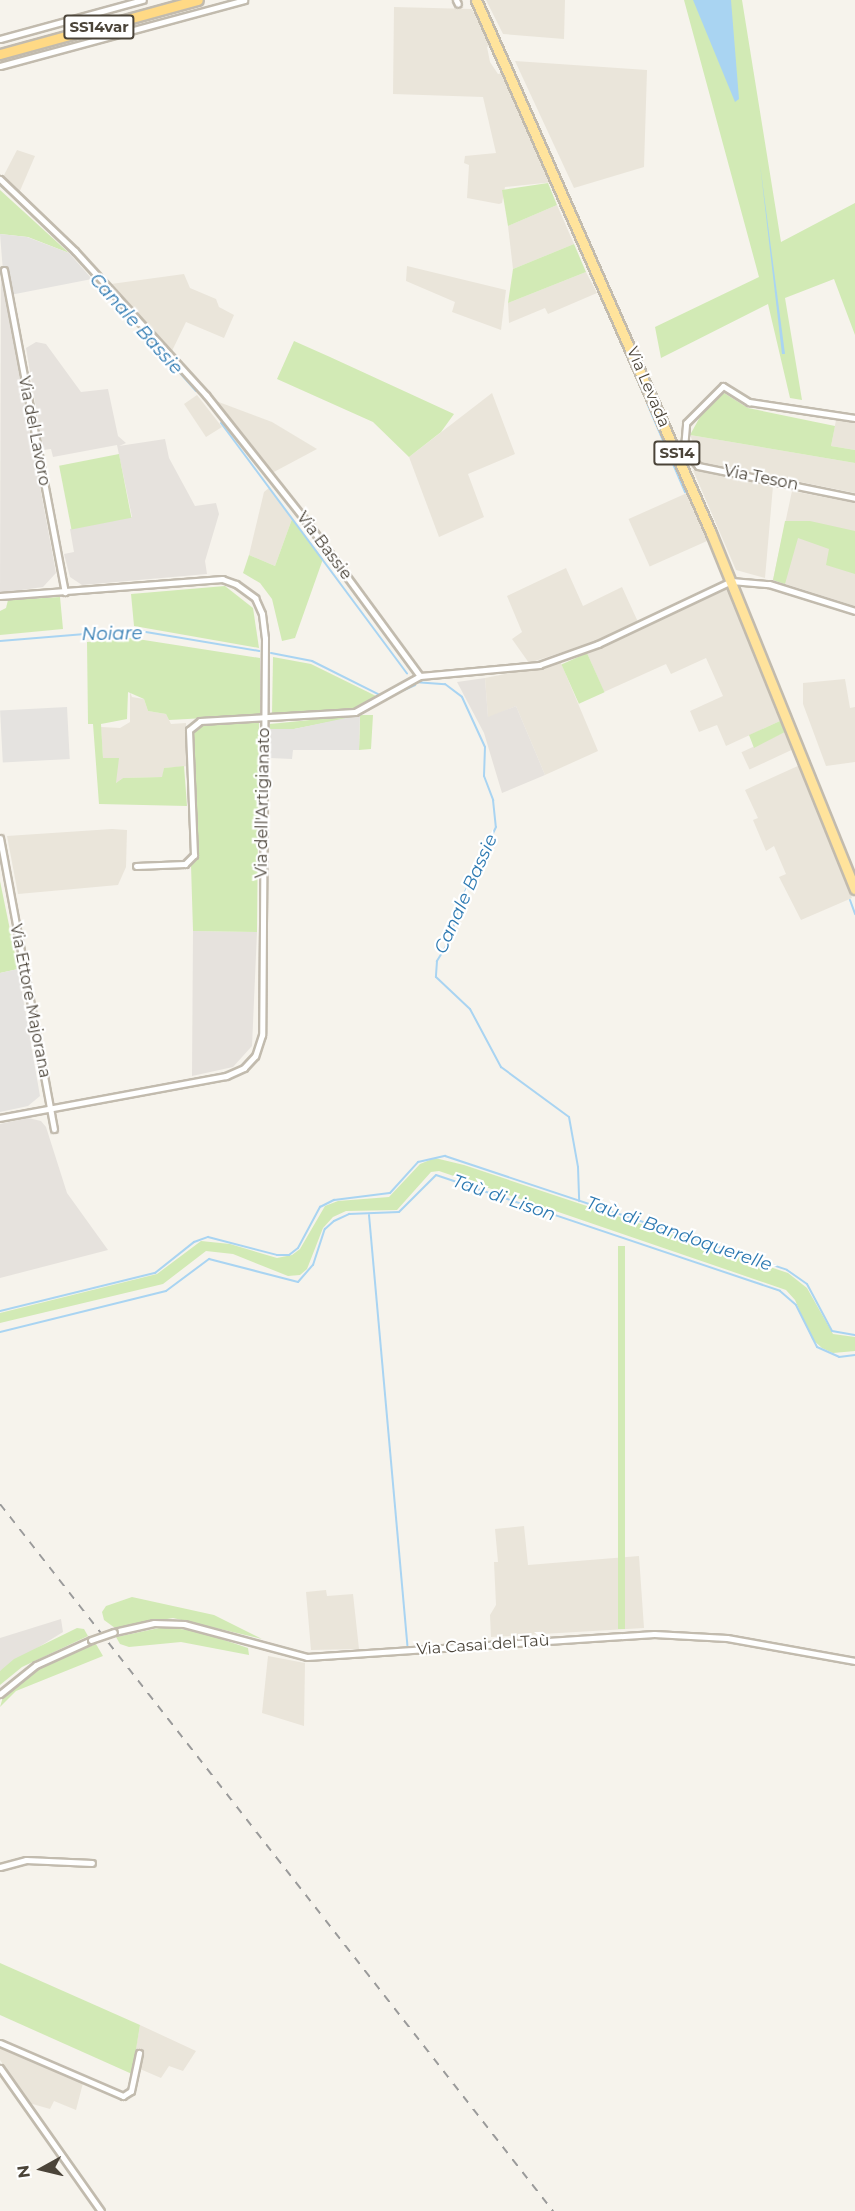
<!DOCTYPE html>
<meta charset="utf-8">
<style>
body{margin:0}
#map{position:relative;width:855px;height:2211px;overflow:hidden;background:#f6f3ec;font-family:Montserrat,sans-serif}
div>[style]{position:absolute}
.residential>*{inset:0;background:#eae5da;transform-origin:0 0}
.industrial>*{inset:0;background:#e6e2dd}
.green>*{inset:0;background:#d2eab5;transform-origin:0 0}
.parking>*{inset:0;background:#e5e3e0;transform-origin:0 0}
.water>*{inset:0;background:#a9d4f2}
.stream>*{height:2px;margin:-1px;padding:0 1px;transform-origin:1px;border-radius:1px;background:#a9d4f2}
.roads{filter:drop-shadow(2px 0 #c2bbae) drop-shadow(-2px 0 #c2bbae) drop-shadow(0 2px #c2bbae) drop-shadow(0 -2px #c2bbae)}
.minor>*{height:5px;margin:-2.5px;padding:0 2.5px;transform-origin:2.5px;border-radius:2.5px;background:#fff}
.primary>*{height:9px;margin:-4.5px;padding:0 4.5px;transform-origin:4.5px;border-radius:4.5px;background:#ffe39c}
.trunk>*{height:9px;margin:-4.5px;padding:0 4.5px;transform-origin:4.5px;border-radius:4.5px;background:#ffd985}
.rail>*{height:2px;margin-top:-1px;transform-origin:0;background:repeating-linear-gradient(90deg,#9a9a9a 0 8px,transparent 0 16px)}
.bridges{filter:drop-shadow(2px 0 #c2bbae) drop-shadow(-2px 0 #c2bbae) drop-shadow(0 2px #c2bbae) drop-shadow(0 -2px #c2bbae)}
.minor-bridge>*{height:5px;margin:-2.5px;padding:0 2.5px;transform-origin:2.5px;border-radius:2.5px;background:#fff}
span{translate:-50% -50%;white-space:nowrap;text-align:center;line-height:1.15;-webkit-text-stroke:4.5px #fff;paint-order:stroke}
.shield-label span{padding:2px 4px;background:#fff;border:2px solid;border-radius:4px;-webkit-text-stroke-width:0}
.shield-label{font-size:15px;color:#4b4439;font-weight:700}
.street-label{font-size:16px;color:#4b4439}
.water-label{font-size:18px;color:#2e7ab2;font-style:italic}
.north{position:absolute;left:12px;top:2139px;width:60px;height:60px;-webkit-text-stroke:4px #fff;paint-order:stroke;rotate:262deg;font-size:16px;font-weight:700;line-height:24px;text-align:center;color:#4b4439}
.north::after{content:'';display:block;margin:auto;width:21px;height:27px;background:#4b4439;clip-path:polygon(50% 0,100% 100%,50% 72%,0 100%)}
</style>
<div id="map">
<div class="residential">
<i style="clip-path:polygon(486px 0,565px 0,564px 39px,503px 34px)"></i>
<i style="clip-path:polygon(394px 7px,472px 9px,491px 45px,487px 47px,490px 62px,498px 74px,503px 73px,518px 111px,521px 112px,554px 182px,505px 187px,502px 203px,499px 204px,467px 198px,469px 165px,464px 163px,465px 156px,496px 153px,483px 97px,393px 94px)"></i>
<i style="clip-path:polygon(515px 61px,647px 70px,644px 167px,574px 188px)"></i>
<i style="clip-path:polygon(17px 150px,35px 156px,19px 193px,3px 177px)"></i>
<i style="clip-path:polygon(557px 205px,574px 244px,513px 269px,508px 226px)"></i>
<i style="clip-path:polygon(407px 266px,506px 290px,501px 330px,452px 312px,455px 302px,406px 281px)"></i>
<i style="clip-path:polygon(586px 272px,597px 293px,548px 314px,545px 308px,509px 323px,508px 303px)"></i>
<i style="clip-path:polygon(184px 274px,190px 288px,216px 299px,219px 307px,234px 315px,224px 338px,186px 322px,171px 353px,111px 284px)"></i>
<i style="clip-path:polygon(492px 393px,515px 454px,468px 474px,484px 517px,439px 537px,409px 457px)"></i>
<i style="clip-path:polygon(197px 395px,222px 427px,206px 437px,184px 404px)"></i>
<i style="clip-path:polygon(216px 401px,272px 422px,317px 449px,272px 473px)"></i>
<i style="clip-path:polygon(836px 420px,855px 423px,855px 450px,831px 446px)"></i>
<i style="clip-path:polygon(690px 435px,855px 463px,855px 493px,701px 462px)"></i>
<i style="clip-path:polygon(693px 470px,773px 486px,765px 578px,736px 570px)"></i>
<i style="clip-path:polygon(269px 488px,292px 519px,275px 566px,249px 555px,264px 492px)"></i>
<i style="clip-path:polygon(792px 491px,855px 503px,855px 606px,773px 580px)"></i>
<i style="left:687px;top:493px;width:52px;height:64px;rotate:66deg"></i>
<i style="clip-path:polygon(566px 568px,583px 606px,622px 587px,638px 622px,597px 641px,529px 663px,512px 639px,522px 632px,507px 596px)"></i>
<i style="clip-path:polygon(727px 589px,780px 721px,726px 746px,717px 725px,699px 732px,690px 711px,723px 696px,706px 658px,671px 674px,666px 664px,604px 692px,587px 653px)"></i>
<i style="clip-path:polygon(561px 663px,598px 751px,545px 775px,516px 706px,488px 718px,485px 678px)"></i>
<i style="clip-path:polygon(845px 679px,850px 708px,855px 707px,855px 762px,826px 766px,803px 704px,803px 683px)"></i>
<i style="clip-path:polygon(130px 692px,132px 697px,144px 699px,148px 711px,166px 714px,171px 724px,186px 723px,189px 766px,164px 768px,163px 777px,123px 778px,115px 784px,118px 758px,103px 758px,101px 727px,120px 728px,130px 722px)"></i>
<i style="left:785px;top:732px;width:19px;height:48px;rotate:65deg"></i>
<i style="clip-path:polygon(800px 765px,852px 898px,801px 920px,779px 877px,786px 874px,774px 846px,766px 851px,753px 820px,758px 818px,745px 790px)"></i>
<i style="clip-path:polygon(112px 829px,127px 830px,126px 867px,118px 885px,18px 894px,7px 836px)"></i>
<i style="clip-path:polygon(524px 1526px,528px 1565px,639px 1556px,644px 1628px,491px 1637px,490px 1615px,496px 1605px,494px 1562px,498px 1562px,495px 1529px)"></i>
<i style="clip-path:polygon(326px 1590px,327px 1596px,353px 1594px,359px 1649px,311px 1650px,306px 1592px)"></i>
<i style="clip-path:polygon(268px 1656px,305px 1663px,304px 1726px,262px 1713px)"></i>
<i style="clip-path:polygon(140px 2025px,196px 2051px,183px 2071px,169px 2066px,161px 2078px,133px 2066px)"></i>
<i style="clip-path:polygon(0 2046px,83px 2083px,76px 2110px,54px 2101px,50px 2109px,29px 2103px,0 2060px)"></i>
</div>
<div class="industrial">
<i style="clip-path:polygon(1px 276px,56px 573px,43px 587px,0 593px)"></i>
<i style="clip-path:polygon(36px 342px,46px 344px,81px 392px,108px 389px,118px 436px,126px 443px,119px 446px,165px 439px,169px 458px,195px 506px,216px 503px,219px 514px,205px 561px,207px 574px,82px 585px,70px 577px,64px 554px,74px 552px,70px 529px,132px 517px,117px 445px,53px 457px,51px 449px,43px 450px,26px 348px)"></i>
<i style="clip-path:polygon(485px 678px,488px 717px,516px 706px,545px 775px,502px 793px,484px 733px,457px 682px)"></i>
<i style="clip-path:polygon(193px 931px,257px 932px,252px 1046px,233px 1067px,192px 1076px)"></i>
<i style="clip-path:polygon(28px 1118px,41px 1121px,46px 1127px,67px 1193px,108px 1250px,0 1278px,0 1124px)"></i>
<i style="clip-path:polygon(61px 1619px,63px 1632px,0 1671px,0 1638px)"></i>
</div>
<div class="green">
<i style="clip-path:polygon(684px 0,742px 0,781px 242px,855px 203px,855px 335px,834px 279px,785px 298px,802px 400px,790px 398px,768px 304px,661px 358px,655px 327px,759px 277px)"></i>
<i style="clip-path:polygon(548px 183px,557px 205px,508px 226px,502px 190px)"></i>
<i style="clip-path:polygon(0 190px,69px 253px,28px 237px,0 234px)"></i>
<i style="clip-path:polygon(574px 244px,586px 272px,508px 303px,513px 269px)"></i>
<i style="clip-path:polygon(294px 341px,330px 357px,454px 414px,441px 432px,409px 457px,373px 422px,277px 379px)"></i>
<i style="clip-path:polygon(724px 393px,748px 408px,835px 426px,831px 446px,855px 450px,855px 463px,690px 435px,701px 415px)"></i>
<i style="left:119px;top:454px;width:65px;height:61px;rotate:79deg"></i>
<i style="clip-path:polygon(292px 519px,323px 559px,295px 638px,282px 641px,272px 599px,260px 583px,243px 573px,249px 555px,275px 566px)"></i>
<i style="clip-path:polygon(785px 521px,810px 521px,855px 531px,855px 574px,826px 565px,829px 549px,798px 538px,785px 584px,773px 580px)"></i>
<i style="clip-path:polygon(225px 586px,253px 608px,259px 648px,134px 626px,131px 594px)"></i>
<i style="clip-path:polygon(60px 597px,63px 629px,0 635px,0 611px,6px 608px,8px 600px)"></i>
<i style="clip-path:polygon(131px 638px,260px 658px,260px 715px,169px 720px,166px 714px,148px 711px,144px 699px,128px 692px,127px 719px,101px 724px,103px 758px,119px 758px,116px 783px,123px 778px,162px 777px,164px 768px,184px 766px,187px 806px,99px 804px,93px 724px,88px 724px,87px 642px)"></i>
<i style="left:587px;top:653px;width:43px;height:28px;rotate:66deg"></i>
<i style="clip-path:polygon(273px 657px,311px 664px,376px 696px,352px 710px,272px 714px)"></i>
<i style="clip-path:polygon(360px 715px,373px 715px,371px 749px,359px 750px,360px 716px,294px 729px,270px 729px,270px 724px)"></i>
<i style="clip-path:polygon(259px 720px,257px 932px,193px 931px,191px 865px,195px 858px,191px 732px,200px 724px)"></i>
<i style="clip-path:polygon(780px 721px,785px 732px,754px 748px,749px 735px)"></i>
<i style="clip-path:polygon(0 881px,18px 969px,0 973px)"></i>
<i style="clip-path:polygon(435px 1158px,464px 1165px,788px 1273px,807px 1288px,833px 1334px,855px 1337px,855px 1351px,833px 1353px,822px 1348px,812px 1339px,795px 1300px,786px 1290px,439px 1171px,431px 1172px,397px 1210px,346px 1211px,333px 1217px,323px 1228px,307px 1269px,300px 1275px,288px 1276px,233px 1254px,206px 1251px,163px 1284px,0 1323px,0 1313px,157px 1274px,201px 1241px,230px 1244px,277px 1258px,292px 1255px,300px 1249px,325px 1206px,338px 1201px,389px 1197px,420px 1164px)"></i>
<i style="left:618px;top:1246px;width:7px;height:383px"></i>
<i style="clip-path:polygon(132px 1597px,214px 1615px,262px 1639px,173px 1618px,115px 1628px,104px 1620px,102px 1612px,106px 1606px)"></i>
<i style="clip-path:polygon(164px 1627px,197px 1631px,248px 1648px,249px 1655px,181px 1642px,129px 1647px,120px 1644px,116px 1637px)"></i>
<i style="clip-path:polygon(77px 1628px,84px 1629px,88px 1636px,22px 1667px,0 1685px,0 1671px,14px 1659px)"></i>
<i style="clip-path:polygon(96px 1644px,103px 1656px,16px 1691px,0 1707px,3px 1697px,46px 1664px)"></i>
<i style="clip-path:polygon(0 1963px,140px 2025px,132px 2074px,0 2015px)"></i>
</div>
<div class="parking">
<i style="clip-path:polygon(0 234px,27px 237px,69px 253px,92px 279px,5px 296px)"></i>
<i style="left:67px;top:707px;width:52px;height:67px;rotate:87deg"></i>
<i style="clip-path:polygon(360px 715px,359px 750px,293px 750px,292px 759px,270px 758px,270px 729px,294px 729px)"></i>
<i style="clip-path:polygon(18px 969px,40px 1096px,28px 1106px,0 1112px,0 973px)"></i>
</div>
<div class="water">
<i style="clip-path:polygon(693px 0,731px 0,739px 99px,735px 102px)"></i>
<i style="clip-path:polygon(760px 164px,785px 354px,782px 354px)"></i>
</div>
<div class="stream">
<i style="left:0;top:185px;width:43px;rotate:41.2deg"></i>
<i style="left:77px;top:257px;width:179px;rotate:48.4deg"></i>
<i style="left:590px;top:269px;width:135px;rotate:66.9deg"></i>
<i style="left:647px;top:403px;width:97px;rotate:66.9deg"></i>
<i style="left:221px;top:423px;width:312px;rotate:53.4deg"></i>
<i style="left:0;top:641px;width:134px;rotate:-4.7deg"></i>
<i style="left:134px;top:630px;width:127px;rotate:9.5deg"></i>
<i style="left:271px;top:653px;width:42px;rotate:11deg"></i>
<i style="left:312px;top:661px;width:74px;rotate:26.6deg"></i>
<i style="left:414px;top:682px;width:31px;rotate:4deg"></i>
<i style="left:445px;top:684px;width:21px;rotate:37deg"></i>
<i style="left:462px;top:697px;width:55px;rotate:65.3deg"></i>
<i style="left:485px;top:747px;width:29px;rotate:92deg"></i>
<i style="left:484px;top:776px;width:26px;rotate:69deg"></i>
<i style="left:493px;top:800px;width:27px;rotate:84deg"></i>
<i style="left:496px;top:827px;width:83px;rotate:115.6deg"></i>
<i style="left:460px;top:902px;width:39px;rotate:105deg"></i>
<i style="left:450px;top:940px;width:25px;rotate:122deg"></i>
<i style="left:437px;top:961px;width:16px;rotate:94deg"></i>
<i style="left:436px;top:977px;width:47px;rotate:43.3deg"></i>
<i style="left:470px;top:1009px;width:66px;rotate:61.9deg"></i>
<i style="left:501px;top:1067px;width:84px;rotate:36.3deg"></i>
<i style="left:569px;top:1117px;width:51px;rotate:79.8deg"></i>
<i style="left:578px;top:1167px;width:34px;rotate:88deg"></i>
<i style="left:386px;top:698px;width:32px;rotate:-24deg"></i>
<i style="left:850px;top:900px;width:15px;rotate:70deg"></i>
<i style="left:369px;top:1215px;width:432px;rotate:84.9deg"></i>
<i style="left:0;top:1311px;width:160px;rotate:-13.8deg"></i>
<i style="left:155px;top:1273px;width:50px;rotate:-38.5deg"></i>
<i style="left:194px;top:1242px;width:15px;rotate:-20deg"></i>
<i style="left:208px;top:1237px;width:71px;rotate:14.6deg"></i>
<i style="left:277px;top:1255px;width:12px"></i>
<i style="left:289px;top:1255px;width:11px;rotate:-38deg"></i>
<i style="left:298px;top:1248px;width:47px;rotate:-61.8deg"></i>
<i style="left:320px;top:1207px;width:16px;rotate:-27deg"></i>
<i style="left:334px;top:1200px;width:56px;rotate:-7.1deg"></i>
<i style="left:390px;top:1193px;width:42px;rotate:-47.9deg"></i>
<i style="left:418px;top:1162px;width:28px;rotate:-13deg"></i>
<i style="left:445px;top:1156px;width:360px;rotate:18.4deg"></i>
<i style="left:787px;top:1270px;width:24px;rotate:35deg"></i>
<i style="left:807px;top:1284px;width:53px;rotate:62deg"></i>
<i style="left:832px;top:1331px;width:23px;rotate:10deg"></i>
<i style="left:0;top:1332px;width:171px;rotate:-13.9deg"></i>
<i style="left:166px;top:1291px;width:54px;rotate:-36.7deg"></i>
<i style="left:209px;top:1259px;width:92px;rotate:14.5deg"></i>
<i style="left:298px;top:1282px;width:23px;rotate:-49deg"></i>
<i style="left:313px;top:1265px;width:38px;rotate:-72deg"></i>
<i style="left:325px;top:1229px;width:12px;rotate:-42deg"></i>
<i style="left:334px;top:1221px;width:17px;rotate:-25deg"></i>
<i style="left:349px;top:1214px;width:50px;rotate:-2.3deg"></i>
<i style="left:399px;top:1212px;width:52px;rotate:-45deg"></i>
<i style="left:436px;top:1175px;width:363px;rotate:18.6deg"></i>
<i style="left:780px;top:1291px;width:21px;rotate:41deg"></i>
<i style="left:796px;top:1305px;width:47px;rotate:63.4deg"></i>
<i style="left:817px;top:1347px;width:24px;rotate:24deg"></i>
<i style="left:839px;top:1357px;width:16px;rotate:-7deg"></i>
</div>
<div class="roads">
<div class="minor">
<i style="left:456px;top:0;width:4px;rotate:63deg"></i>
<i style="left:0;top:39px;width:148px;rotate:-15.3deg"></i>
<i style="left:0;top:66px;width:253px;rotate:-15.1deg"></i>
<i style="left:0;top:179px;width:104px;rotate:43.8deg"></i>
<i style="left:75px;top:251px;width:195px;rotate:47.7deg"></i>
<i style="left:206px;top:395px;width:166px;rotate:51.6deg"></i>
<i style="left:309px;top:525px;width:187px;rotate:53.7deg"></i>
<i style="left:4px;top:270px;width:328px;rotate:79.3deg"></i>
<i style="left:683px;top:448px;width:23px;rotate:50deg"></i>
<i style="left:698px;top:466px;width:160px;rotate:11.5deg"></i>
<i style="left:684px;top:448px;width:25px;rotate:-85deg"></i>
<i style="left:686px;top:423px;width:52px;rotate:-45deg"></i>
<i style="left:723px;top:386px;width:31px;rotate:32deg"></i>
<i style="left:749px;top:402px;width:107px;rotate:8.6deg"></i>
<i style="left:0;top:596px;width:223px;rotate:-4.4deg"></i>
<i style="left:222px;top:579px;width:15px;rotate:20deg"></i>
<i style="left:236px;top:584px;width:24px;rotate:36deg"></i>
<i style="left:255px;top:598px;width:17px;rotate:66deg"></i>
<i style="left:262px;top:614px;width:24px;rotate:83deg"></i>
<i style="left:265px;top:638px;width:397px;rotate:90.4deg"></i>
<i style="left:262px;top:1035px;width:22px;rotate:108deg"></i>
<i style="left:255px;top:1056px;width:16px;rotate:133deg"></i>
<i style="left:244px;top:1068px;width:20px;rotate:156deg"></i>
<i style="left:226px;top:1076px;width:230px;rotate:169.5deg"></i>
<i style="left:0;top:838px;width:296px;rotate:79.5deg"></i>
<i style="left:136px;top:866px;width:49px;rotate:-2.3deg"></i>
<i style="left:185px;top:864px;width:13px;rotate:-45deg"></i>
<i style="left:194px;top:855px;width:125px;rotate:-92.3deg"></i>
<i style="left:189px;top:730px;width:14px;rotate:-39deg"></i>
<i style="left:200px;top:721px;width:155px;rotate:-3.3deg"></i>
<i style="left:355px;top:712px;width:74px;rotate:-29deg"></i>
<i style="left:420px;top:676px;width:120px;rotate:-5.3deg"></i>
<i style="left:539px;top:665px;width:63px;rotate:-19.6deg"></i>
<i style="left:598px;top:644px;width:147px;rotate:-25.3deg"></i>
<i style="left:731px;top:581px;width:38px;rotate:5deg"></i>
<i style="left:769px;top:584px;width:90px;rotate:17.4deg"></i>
<i style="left:114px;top:1632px;width:41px;rotate:-12.7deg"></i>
<i style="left:154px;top:1623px;width:30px;rotate:2deg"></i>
<i style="left:184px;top:1624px;width:127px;rotate:15deg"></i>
<i style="left:307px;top:1657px;width:348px;rotate:-3.8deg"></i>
<i style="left:654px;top:1634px;width:73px;rotate:3.1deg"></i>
<i style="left:727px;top:1638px;width:130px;rotate:10.2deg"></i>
<i style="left:0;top:1694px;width:46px;rotate:-38.9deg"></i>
<i style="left:36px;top:1665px;width:60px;rotate:-24.4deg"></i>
<i style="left:0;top:1867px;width:27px;rotate:-15deg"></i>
<i style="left:26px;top:1860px;width:66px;rotate:2.6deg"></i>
<i style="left:0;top:2043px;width:134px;rotate:23.3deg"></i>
<i style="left:123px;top:2096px;width:9px;rotate:-32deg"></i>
<i style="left:131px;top:2091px;width:39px;rotate:-78deg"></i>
<i style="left:0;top:2068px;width:175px;rotate:54.8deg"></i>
</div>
<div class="primary">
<i style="left:476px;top:0;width:583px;rotate:66.21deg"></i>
<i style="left:711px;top:533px;width:384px;rotate:68deg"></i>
</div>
<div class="trunk">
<i style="left:0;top:54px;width:205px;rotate:-15.3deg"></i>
</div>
</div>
<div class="rail">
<i style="left:0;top:1504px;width:898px;rotate:51.97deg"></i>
</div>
<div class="bridges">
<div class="minor-bridge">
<i style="left:91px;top:1640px;width:24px;rotate:-19deg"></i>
</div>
</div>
<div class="shield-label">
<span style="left:99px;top:27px">SS14var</span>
<span style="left:677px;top:453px">SS14</span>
</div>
<div class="street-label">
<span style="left:648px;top:387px;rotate:67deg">Via Levada</span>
<span style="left:34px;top:431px;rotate:79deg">Via del Lavoro</span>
<span style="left:761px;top:478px;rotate:11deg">Via Teson</span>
<span style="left:324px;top:546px;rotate:53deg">Via Bassie</span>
<span style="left:263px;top:803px;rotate:-89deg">Via dell'Artigianato</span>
<span style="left:30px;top:1001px;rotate:79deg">Via Ettore Majorana</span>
<span style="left:483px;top:1645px;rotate:-4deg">Via Casai del Taù</span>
</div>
<div class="water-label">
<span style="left:136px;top:324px;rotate:48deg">Canale Bassie</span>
<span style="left:112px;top:634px;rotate:-1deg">Noiare</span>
<span style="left:466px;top:894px;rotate:-66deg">Canale Bassie</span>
<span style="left:504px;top:1198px;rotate:19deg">Taù di Lison</span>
<span style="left:679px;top:1234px;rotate:19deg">Taù di Bandoquerelle</span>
</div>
<div class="north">N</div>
</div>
